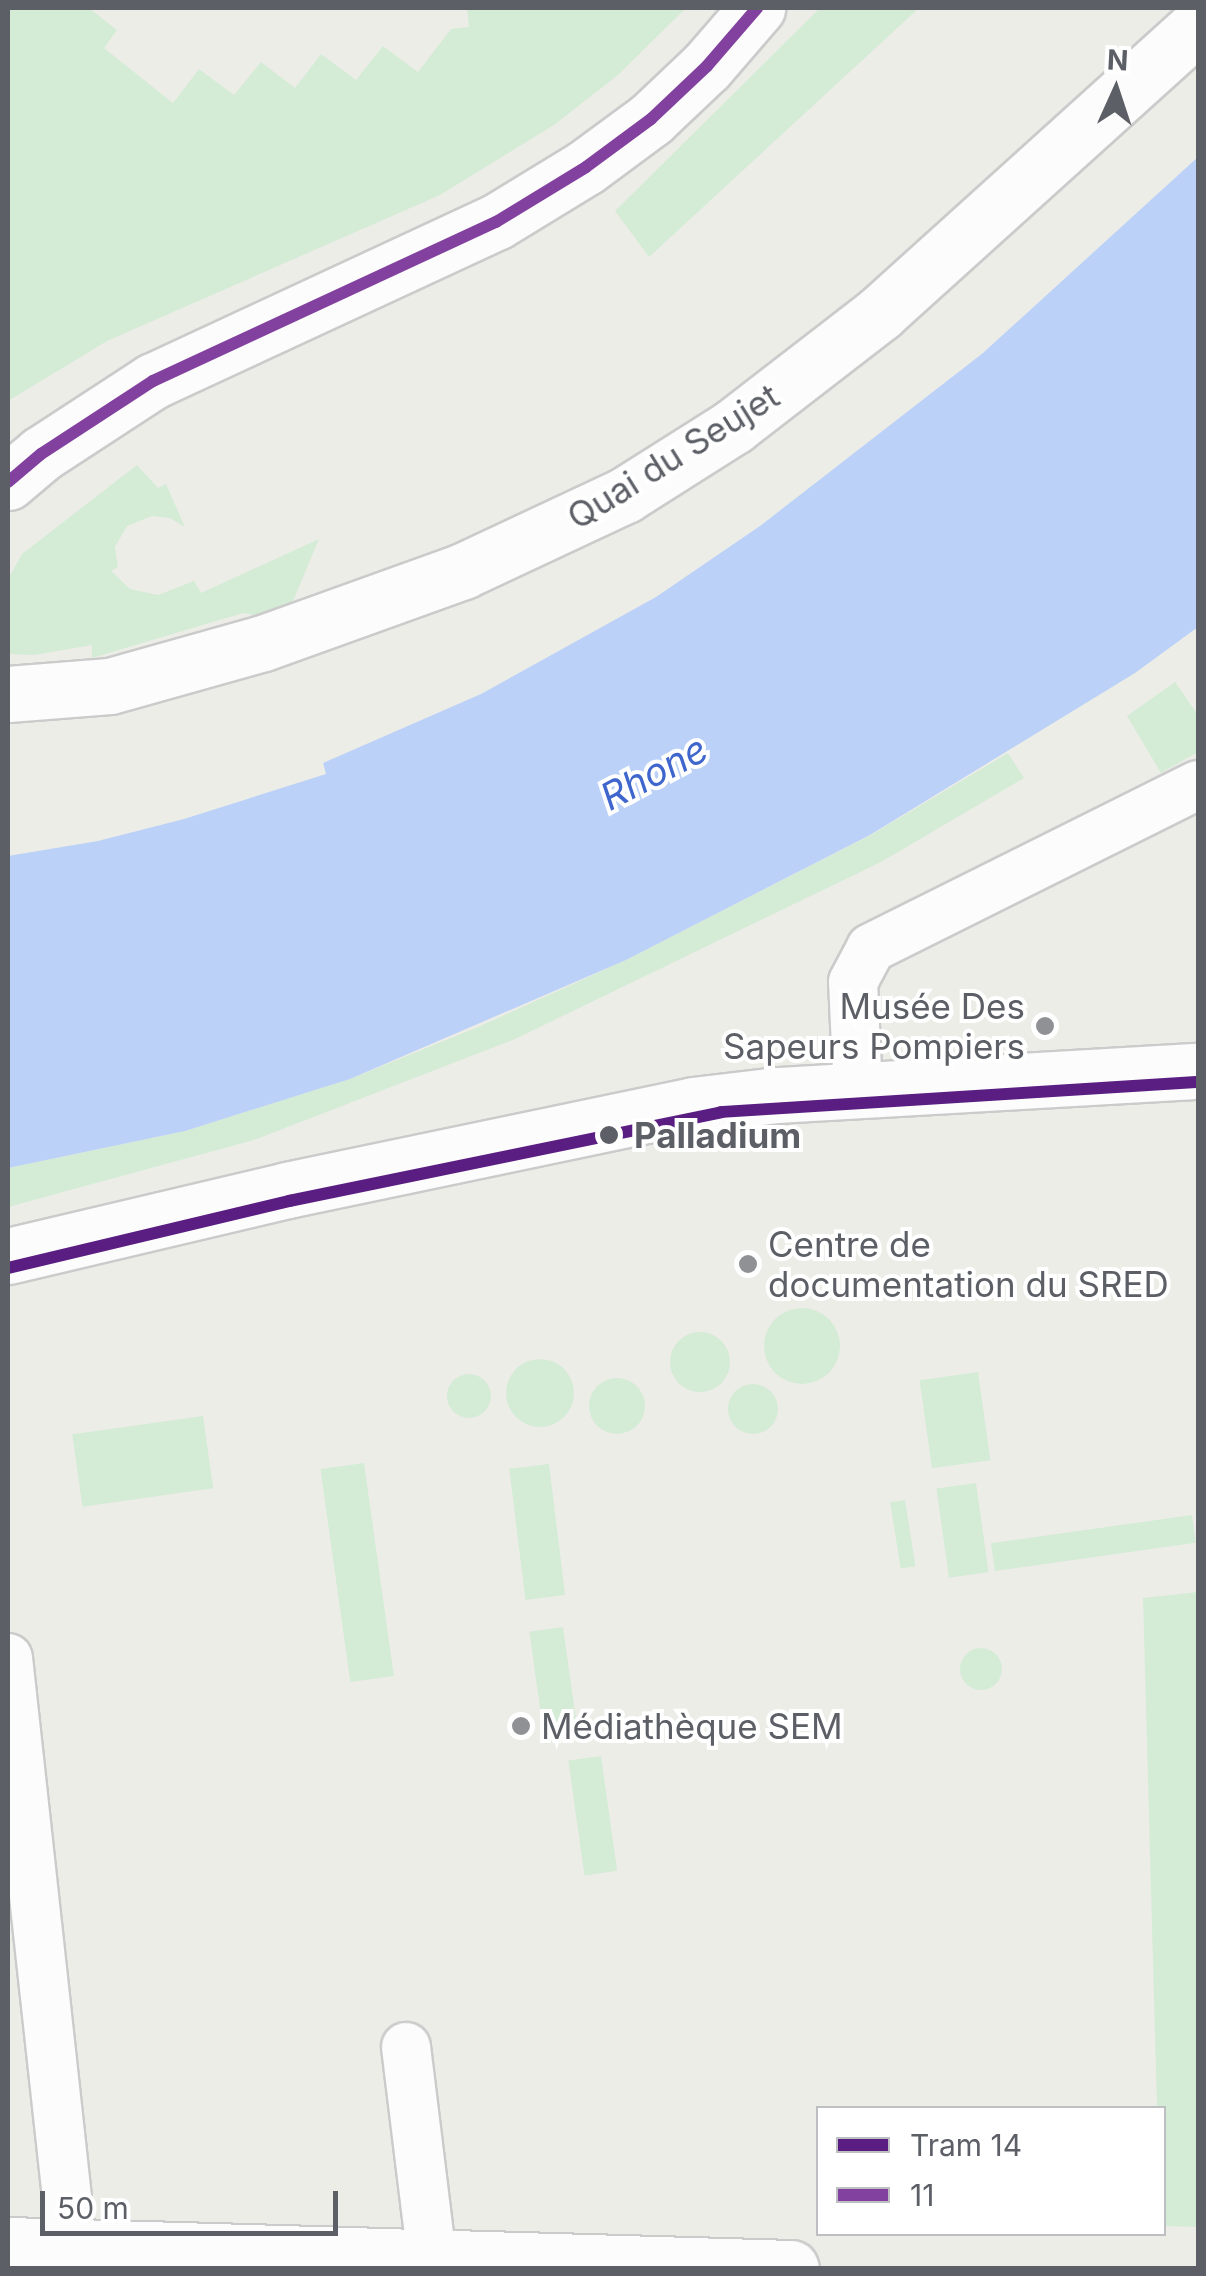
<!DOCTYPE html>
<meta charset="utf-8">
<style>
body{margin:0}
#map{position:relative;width:1206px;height:2276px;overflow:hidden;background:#edede8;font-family:Inter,sans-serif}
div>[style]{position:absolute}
.green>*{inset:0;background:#d4ebd6;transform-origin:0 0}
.round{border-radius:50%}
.water>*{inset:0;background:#bbd1f8}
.roads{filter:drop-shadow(2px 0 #cacbca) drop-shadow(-2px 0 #cacbca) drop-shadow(0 2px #cacbca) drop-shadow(0 -2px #cacbca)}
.street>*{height:48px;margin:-24px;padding:0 24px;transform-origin:24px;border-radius:24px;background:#fcfcfc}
.secondary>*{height:55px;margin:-27.5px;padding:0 27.5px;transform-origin:27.5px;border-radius:27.5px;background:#fcfcfc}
.bus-1>*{height:12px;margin:-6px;padding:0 6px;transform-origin:6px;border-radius:6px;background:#82419e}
.tram-1>*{height:12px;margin:-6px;padding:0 6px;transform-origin:6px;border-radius:6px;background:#5a1e82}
.dots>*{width:28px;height:28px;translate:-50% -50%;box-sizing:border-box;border:5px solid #fff;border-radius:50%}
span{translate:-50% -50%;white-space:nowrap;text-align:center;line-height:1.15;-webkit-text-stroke:8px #fff;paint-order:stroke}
.street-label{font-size:35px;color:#5c5f66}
.poi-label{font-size:35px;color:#5c5f66}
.right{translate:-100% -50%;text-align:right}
.left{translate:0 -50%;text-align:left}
.stop-label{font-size:35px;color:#5c5f66;font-weight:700}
.water-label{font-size:38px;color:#3f66cc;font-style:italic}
.frame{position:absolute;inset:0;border:10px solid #5c5f66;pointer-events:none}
.legend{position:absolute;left:816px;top:2106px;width:350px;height:130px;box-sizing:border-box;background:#fff;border:2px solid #bebfc2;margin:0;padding:12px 18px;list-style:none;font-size:30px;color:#5c5f66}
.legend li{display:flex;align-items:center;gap:20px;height:50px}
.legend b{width:50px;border:2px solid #bebfc2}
.north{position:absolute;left:1066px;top:40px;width:100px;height:100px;-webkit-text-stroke:8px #fff;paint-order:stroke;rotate:3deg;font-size:28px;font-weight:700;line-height:40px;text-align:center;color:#5c5f66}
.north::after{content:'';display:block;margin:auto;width:35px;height:45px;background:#5c5f66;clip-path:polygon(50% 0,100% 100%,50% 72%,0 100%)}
.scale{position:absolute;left:40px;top:2191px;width:298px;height:45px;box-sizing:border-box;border:5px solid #5c5f66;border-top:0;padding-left:12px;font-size:30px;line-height:35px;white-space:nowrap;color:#5c5f66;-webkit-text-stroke:8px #fff;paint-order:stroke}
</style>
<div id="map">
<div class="green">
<i style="clip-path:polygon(8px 8px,89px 8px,117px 30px,104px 48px,173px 103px,199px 69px,234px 95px,261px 62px,295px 88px,321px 54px,356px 80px,383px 46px,418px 72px,451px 29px,469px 27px,467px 8px,686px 8px,618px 75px,554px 125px,440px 195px,107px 341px,8px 401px)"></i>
<i style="clip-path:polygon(820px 8px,919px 8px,649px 257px,615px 211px)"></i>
<i style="clip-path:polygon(137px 465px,158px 488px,166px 484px,185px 527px,170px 518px,152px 516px,127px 526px,115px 547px,118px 567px,111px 571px,130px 589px,158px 595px,194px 581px,201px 593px,319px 539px,290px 608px,268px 618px,243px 613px,92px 658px,92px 645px,34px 655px,8px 654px,8px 579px,22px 554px)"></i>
<i style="clip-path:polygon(1175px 682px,1198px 715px,1198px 752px,1161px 773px,1127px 716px)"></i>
<i style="clip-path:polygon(1008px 753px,1024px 778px,881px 862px,515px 1039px,254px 1140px,8px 1207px,8px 1168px,185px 1131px,350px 1079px,478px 1027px,626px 960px,871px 835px)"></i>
<i class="round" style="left:764px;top:1308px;width:76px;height:76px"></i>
<i class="round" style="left:670px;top:1332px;width:60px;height:60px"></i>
<i class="round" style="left:506px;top:1359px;width:68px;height:68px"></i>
<i style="left:978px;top:1372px;width:89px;height:59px;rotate:82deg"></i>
<i class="round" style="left:447px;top:1374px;width:44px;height:44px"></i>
<i class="round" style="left:589px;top:1378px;width:56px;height:56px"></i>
<i class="round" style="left:728px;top:1384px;width:50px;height:50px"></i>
<i style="left:203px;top:1416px;width:73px;height:132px;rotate:82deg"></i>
<i style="left:364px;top:1463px;width:215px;height:44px;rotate:82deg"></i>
<i style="left:549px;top:1464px;width:132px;height:40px;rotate:83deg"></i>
<i style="left:976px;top:1483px;width:90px;height:40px;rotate:82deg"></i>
<i style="left:905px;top:1500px;width:67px;height:15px;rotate:81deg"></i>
<i style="left:1192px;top:1515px;width:28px;height:203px;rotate:82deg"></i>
<i style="clip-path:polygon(1198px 1592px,1198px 2227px,1164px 2226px,1164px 2108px,1157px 2108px,1143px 1598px)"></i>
<i style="left:563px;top:1627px;width:113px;height:34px;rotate:82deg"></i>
<i class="round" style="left:960px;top:1648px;width:42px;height:42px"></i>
<i style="left:601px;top:1756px;width:116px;height:33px;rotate:82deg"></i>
</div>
<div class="water">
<i style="clip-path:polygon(1198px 157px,1198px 627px,1135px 673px,870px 835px,626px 960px,350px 1079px,185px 1131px,8px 1168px,8px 856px,98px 841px,184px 819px,326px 774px,323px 763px,481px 694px,656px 597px,760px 526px,983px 353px)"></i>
</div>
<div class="roads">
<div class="street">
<i style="left:858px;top:1091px;width:109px;rotate:-92.6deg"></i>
<i style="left:853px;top:982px;width:38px;rotate:-62deg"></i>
<i style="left:871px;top:948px;width:365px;rotate:-26.5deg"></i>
<i style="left:8px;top:1658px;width:543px;rotate:83.76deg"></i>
<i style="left:67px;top:2198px;width:48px;rotate:92.4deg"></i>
<i style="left:406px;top:2047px;width:223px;rotate:83deg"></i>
</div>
<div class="secondary">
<i style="left:8px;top:482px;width:43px;rotate:-40.3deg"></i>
<i style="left:41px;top:454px;width:134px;rotate:-33.1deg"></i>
<i style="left:153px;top:381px;width:378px;rotate:-24.9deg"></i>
<i style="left:496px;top:222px;width:105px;rotate:-31.4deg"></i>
<i style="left:586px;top:167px;width:81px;rotate:-36.4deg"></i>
<i style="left:651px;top:119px;width:77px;rotate:-43.4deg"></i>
<i style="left:707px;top:66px;width:77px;rotate:-49.2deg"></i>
<i style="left:8px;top:694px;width:102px;rotate:-4.5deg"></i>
<i style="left:110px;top:686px;width:159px;rotate:-15.7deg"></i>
<i style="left:263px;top:643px;width:213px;rotate:-19.8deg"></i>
<i style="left:463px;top:571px;width:179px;rotate:-25.1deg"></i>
<i style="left:625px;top:495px;width:129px;rotate:-32.3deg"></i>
<i style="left:734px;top:426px;width:185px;rotate:-37.7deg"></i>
<i style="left:880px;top:313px;width:428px;rotate:-42.1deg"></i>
<i style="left:8px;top:1256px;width:287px;rotate:-13.3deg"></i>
<i style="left:287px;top:1190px;width:415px;rotate:-11.8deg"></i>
<i style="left:693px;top:1105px;width:85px;rotate:-6.8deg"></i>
<i style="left:777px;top:1095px;width:422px;rotate:-3.3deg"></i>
<i style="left:8px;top:2245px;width:783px;rotate:1.68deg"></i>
</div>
</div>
<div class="bus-1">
<i style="left:8px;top:482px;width:43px;rotate:-40.3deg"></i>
<i style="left:41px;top:454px;width:134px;rotate:-33.1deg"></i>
<i style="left:153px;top:381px;width:378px;rotate:-24.9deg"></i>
<i style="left:496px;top:222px;width:105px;rotate:-31.4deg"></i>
<i style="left:586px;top:167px;width:81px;rotate:-36.4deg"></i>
<i style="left:651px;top:119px;width:77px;rotate:-43.4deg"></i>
<i style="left:707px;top:66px;width:77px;rotate:-49.2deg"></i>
</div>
<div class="tram-1">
<i style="left:8px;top:1268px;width:289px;rotate:-13.4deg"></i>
<i style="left:289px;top:1201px;width:441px;rotate:-11.6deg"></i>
<i style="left:721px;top:1112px;width:478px;rotate:-3.6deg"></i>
</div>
<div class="dots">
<i style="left:1045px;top:1026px;background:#8f9194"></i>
<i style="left:609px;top:1135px;background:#5c5f66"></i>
<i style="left:748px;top:1264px;background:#8f9194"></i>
<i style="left:521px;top:1726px;background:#8f9194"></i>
</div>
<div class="street-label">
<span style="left:673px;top:456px;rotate:-32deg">Quai du Seujet</span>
</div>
<div class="poi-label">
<span class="right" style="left:1025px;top:1026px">Musée Des<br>Sapeurs Pompiers</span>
<span class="left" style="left:768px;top:1264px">Centre de<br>documentation du SRED</span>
<span class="left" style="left:541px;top:1726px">Médiathèque SEM</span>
</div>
<div class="stop-label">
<span class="left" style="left:634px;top:1135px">Palladium</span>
</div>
<div class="water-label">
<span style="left:654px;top:773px;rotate:-28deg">Rhone</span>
</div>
<div class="frame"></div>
<ul class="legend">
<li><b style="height:12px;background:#5a1e82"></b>Tram 14</li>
<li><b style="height:12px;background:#82419e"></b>11</li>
</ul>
<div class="north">N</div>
<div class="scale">50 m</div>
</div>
